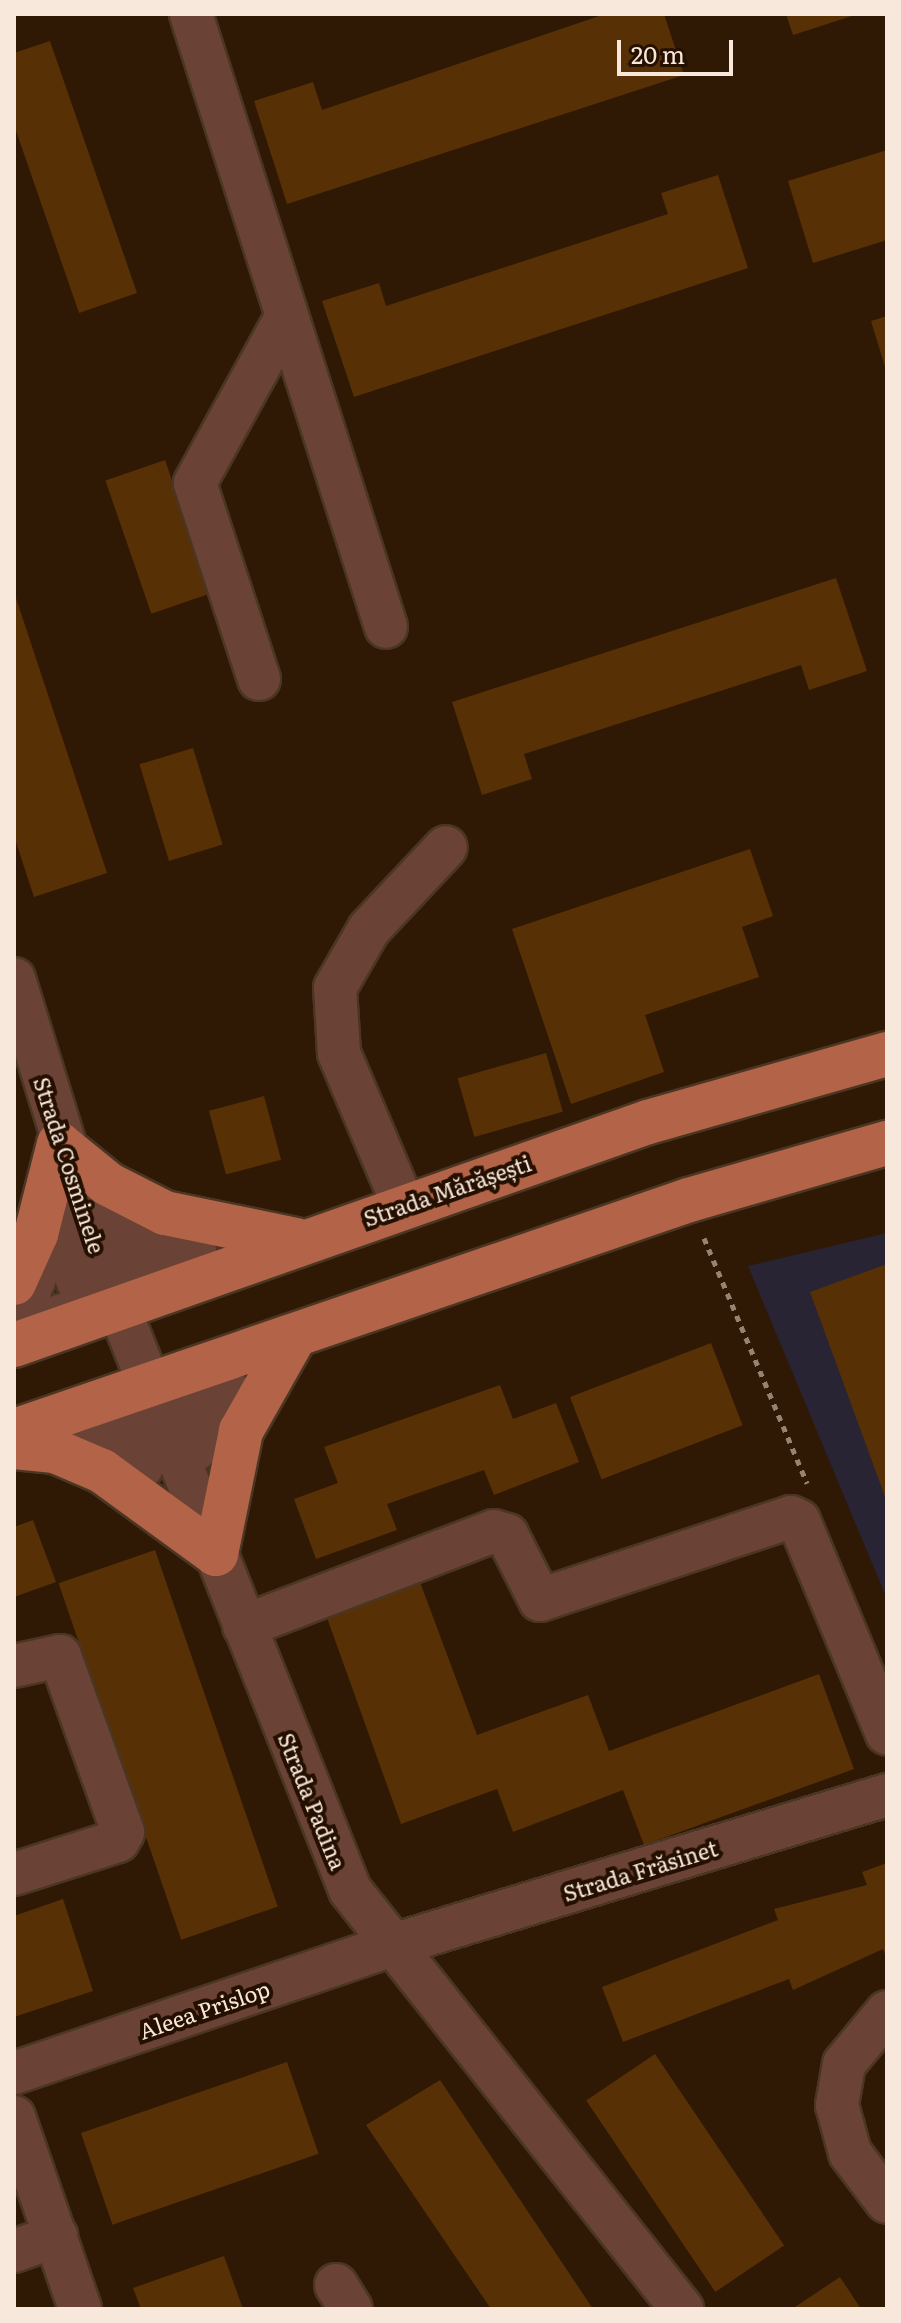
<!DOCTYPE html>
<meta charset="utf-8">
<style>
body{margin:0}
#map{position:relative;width:901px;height:2323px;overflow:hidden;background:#2f1905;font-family:Literata,serif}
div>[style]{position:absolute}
.education>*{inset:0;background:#282434}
.building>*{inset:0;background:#583006;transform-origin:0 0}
.path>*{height:5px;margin-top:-2.5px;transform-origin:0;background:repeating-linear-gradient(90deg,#968373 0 6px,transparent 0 12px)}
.roads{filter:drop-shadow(2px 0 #4b3623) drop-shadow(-2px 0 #4b3623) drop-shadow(0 2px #4b3623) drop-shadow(0 -2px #4b3623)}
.minor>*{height:42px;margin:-21px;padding:0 21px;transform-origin:21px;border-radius:21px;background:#6a4336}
.major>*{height:44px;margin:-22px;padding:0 22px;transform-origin:22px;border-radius:22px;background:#b36448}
span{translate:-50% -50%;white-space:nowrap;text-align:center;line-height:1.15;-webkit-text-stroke:8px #251000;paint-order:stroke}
.street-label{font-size:22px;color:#f8e8dc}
.frame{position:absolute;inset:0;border:16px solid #f8e8dc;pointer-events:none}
.scale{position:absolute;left:617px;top:40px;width:116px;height:36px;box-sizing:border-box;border:4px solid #f8e8dc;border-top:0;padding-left:10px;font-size:24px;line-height:28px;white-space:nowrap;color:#f8e8dc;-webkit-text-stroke:6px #251000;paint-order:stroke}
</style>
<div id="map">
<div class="education">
<i style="clip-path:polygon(887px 1233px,887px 1599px,748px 1266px)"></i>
</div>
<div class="building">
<i style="clip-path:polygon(605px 14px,664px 14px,684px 75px,287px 204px,254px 101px,313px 82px,322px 110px)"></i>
<i style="clip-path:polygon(786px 14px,855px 14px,855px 15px,793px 35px)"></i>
<i style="clip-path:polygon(50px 41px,137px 293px,79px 313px,14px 125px,14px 53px)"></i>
<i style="clip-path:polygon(887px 150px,887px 240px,813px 263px,788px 181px)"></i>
<i style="clip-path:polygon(718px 175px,748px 268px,354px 397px,322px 301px,379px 283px,386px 306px,668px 214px,661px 193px)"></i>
<i style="clip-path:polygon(887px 316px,887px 369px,886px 370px,871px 321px)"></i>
<i style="left:165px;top:460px;width:141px;height:63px;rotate:71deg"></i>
<i style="clip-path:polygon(836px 578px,867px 671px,809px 690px,801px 665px,524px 754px,532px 779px,482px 795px,452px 702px)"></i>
<i style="clip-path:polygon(14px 592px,107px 873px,34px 897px,14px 836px)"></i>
<i style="left:193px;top:748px;width:101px;height:56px;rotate:73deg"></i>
<i style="clip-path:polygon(750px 849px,773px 916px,742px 927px,759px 977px,645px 1015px,664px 1072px,571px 1104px,512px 929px)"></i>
<i style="left:546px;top:1053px;width:61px;height:92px;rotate:74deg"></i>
<i style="left:264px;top:1096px;width:66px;height:57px;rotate:75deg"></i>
<i style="clip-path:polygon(887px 1264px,887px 1502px,810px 1292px)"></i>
<i style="left:711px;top:1343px;width:88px;height:151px;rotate:69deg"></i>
<i style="clip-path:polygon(500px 1385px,513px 1419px,556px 1403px,579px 1462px,494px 1495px,484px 1470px,387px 1504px,397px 1530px,316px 1559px,294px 1499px,338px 1483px,324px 1447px)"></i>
<i style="clip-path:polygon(33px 1520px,56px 1582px,14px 1597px,14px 1527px)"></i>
<i style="left:155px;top:1550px;width:377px;height:102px;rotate:71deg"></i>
<i style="clip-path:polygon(420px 1582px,477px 1735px,588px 1695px,609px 1751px,819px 1674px,854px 1769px,644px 1845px,623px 1790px,513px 1832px,497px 1789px,401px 1824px,326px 1615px)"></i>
<i style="clip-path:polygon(887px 1863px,887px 1959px,883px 1949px,793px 1990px,789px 1979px,623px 2042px,602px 1987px,778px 1920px,774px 1909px,867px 1885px,862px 1872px)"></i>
<i style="clip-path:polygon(63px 1899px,93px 1991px,14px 2017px,14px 1916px)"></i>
<i style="left:655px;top:2054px;width:231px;height:83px;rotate:56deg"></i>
<i style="left:287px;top:2062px;width:97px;height:218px;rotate:71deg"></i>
<i style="clip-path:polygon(440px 2080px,585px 2297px,593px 2309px,491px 2309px,366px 2125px)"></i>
<i style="clip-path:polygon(224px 2256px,243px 2309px,141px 2309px,133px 2288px)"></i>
<i style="clip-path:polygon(840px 2277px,861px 2309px,792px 2309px)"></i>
</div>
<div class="path">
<i style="left:704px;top:1238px;width:266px;rotate:67.2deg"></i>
</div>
<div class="roads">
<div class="minor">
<i style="left:191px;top:14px;width:643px;rotate:72.35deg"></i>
<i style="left:259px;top:679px;width:206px;rotate:-108.1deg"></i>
<i style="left:195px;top:483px;width:187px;rotate:-61.2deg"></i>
<i style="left:14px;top:979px;width:302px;rotate:72.9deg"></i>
<i style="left:103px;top:1268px;width:669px;rotate:68.34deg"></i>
<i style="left:350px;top:1890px;width:535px;rotate:51.61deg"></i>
<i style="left:403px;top:1204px;width:164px;rotate:-113deg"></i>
<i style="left:339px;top:1053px;width:65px;rotate:-93.5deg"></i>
<i style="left:335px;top:988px;width:68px;rotate:-60deg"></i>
<i style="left:369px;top:929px;width:112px;rotate:-46.8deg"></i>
<i style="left:118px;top:1213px;width:39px;rotate:24deg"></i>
<i style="left:154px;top:1229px;width:47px;rotate:29.3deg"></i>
<i style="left:195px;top:1252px;width:59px;rotate:163.4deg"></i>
<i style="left:138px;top:1269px;width:59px;rotate:-109.7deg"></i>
<i style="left:55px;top:1224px;width:89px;rotate:68.3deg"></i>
<i style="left:88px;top:1307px;width:77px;rotate:162.7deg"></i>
<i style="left:14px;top:1330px;width:54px;rotate:-68.2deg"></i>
<i style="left:34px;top:1280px;width:60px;rotate:-69.4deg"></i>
<i style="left:232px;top:1394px;width:32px;rotate:124deg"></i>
<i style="left:214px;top:1421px;width:33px;rotate:123deg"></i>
<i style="left:196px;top:1449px;width:42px;rotate:-108deg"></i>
<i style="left:183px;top:1409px;width:51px;rotate:-17deg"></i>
<i style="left:128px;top:1429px;width:40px;rotate:69.8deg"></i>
<i style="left:142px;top:1467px;width:63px;rotate:-156.7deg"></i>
<i style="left:84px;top:1442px;width:24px;rotate:-17deg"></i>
<i style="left:107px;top:1435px;width:22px;rotate:-16deg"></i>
<i style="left:244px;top:1626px;width:267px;rotate:-20.8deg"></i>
<i style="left:494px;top:1531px;width:14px;rotate:17deg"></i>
<i style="left:507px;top:1535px;width:73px;rotate:63.1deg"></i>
<i style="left:540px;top:1600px;width:264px;rotate:-18.3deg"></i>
<i style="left:791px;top:1517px;width:9px;rotate:27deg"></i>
<i style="left:799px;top:1521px;width:230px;rotate:67.5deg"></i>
<i style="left:14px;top:1666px;width:47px;rotate:-12.3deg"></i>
<i style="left:60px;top:1656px;width:187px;rotate:70.3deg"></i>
<i style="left:123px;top:1832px;width:10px;rotate:119deg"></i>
<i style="left:118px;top:1841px;width:109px;rotate:162.4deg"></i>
<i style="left:887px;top:2012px;width:67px;rotate:129.6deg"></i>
<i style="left:844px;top:2064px;width:42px;rotate:99.7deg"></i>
<i style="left:837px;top:2105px;width:50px;rotate:74.8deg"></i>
<i style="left:850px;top:2153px;width:61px;rotate:52.9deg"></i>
<i style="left:14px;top:2073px;width:400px;rotate:-18.7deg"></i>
<i style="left:393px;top:1945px;width:516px;rotate:-16.89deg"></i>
<i style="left:14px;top:2117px;width:203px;rotate:71deg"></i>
<i style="left:14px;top:2251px;width:45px;rotate:-19.7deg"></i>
<i style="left:336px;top:2285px;width:28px;rotate:58deg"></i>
</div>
<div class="major">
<i style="left:14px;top:1283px;width:54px;rotate:-65.8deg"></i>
<i style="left:36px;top:1234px;width:93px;rotate:-75.7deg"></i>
<i style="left:59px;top:1144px;width:63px;rotate:39.2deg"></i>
<i style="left:108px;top:1184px;width:64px;rotate:27deg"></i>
<i style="left:165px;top:1213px;width:134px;rotate:11.6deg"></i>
<i style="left:14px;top:1345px;width:672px;rotate:-19.38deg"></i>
<i style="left:648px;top:1122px;width:248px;rotate:-15.9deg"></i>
<i style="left:14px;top:1431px;width:713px;rotate:-18.89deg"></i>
<i style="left:689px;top:1200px;width:206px;rotate:-16.1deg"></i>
<i style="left:14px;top:1447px;width:41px;rotate:5.6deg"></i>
<i style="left:55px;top:1451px;width:51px;rotate:23.1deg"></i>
<i style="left:102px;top:1471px;width:141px;rotate:36.1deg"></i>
<i style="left:216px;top:1554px;width:126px;rotate:-78.5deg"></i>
<i style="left:241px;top:1431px;width:106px;rotate:-60.5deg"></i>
</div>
</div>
<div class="street-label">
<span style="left:70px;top:1165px;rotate:72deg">Strada Cosminele</span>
<span style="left:447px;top:1190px;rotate:-19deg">Strada Mărășești</span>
<span style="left:313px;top:1801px;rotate:68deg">Strada Padina</span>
<span style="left:640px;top:1870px;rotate:-17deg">Strada Frăsinet</span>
<span style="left:204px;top:2009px;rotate:-19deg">Aleea Prislop</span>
</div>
<div class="frame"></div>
<div class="scale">20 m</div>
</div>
